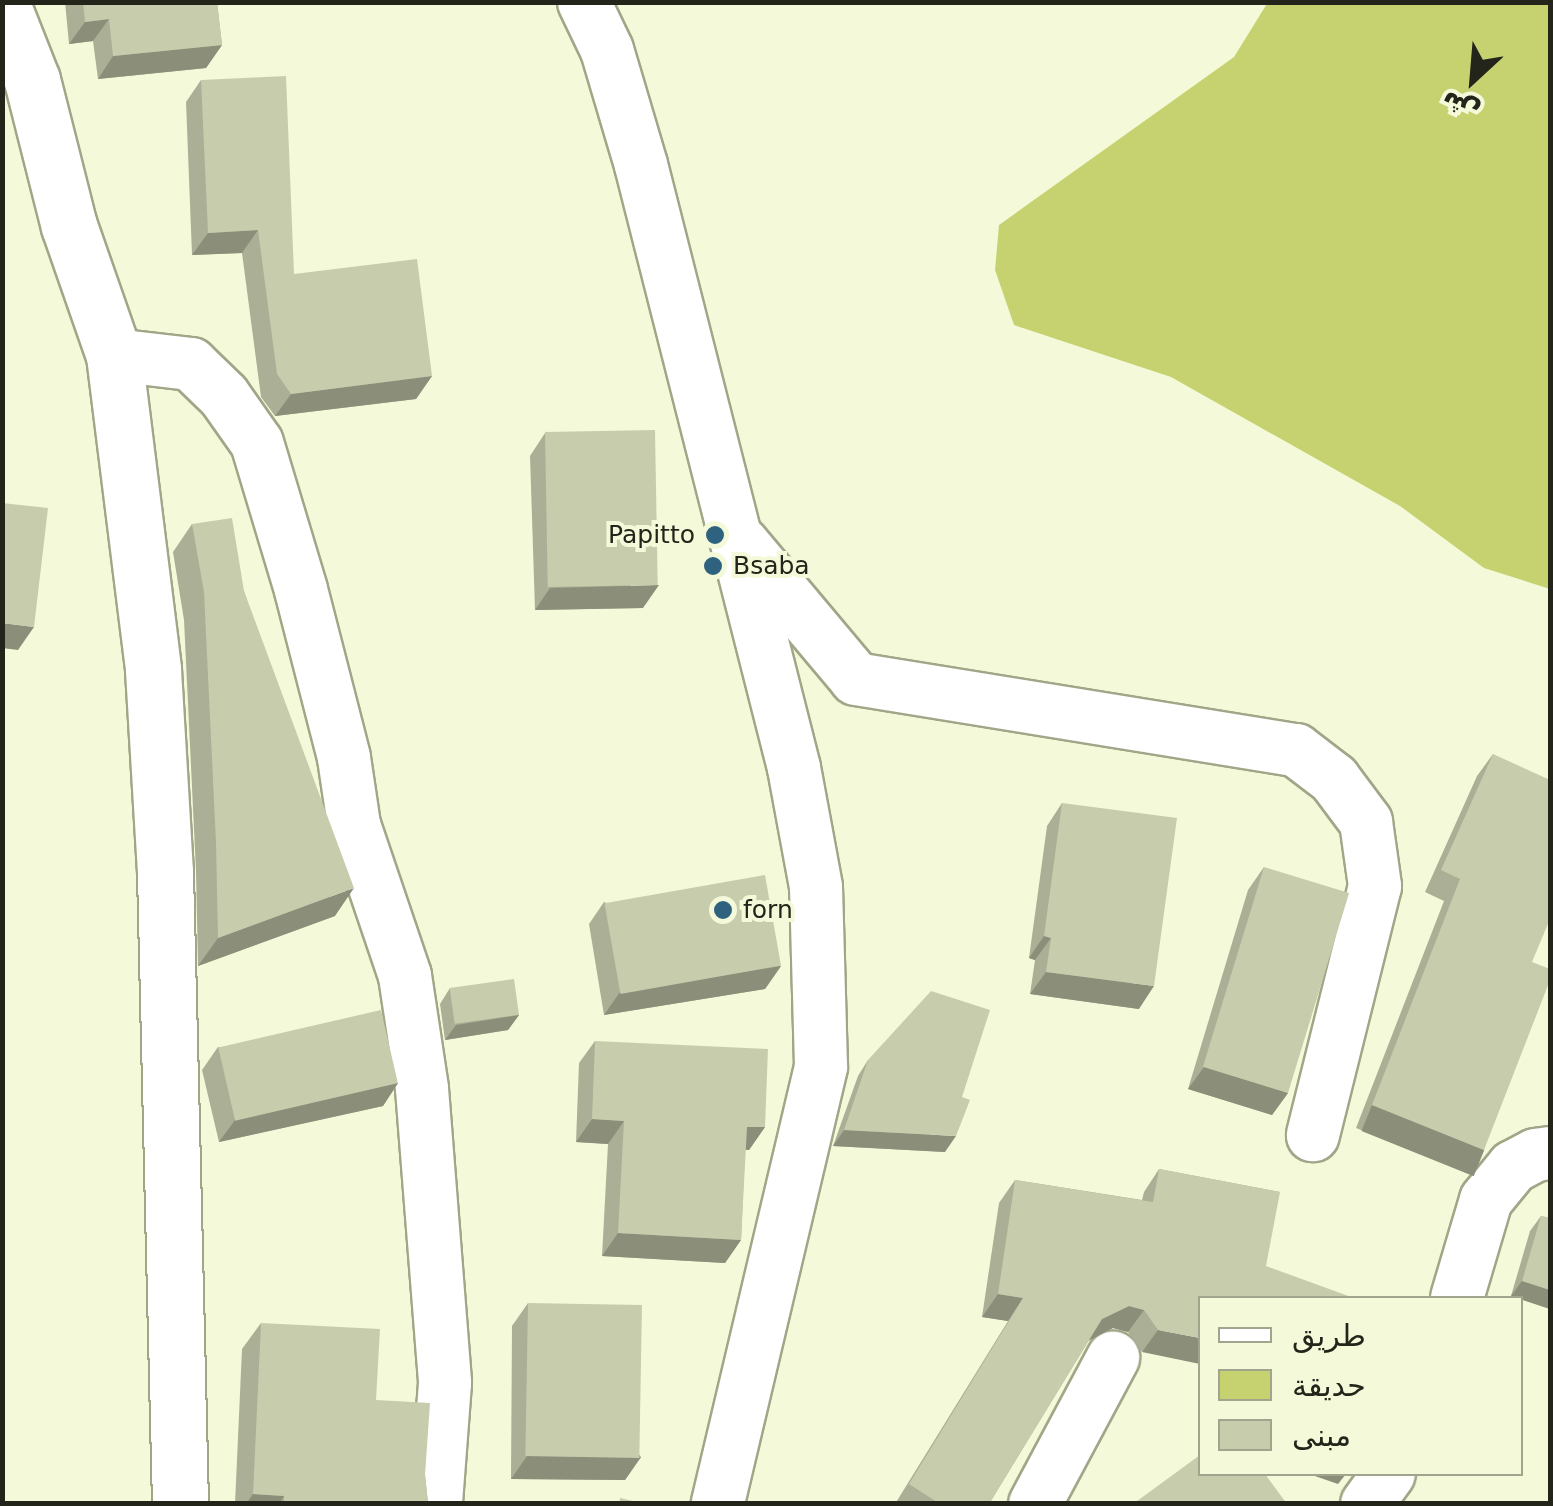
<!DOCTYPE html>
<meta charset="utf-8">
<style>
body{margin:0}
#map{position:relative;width:1553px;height:1506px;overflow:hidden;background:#f4fad9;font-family:"DejaVu Sans","Noto Naskh Arabic",sans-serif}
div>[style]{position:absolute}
.green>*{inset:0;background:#c6d270}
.roads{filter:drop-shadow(2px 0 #a1a688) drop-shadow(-2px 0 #a1a688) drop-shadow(0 2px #a1a688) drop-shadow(0 -2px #a1a688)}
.street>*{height:52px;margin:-26px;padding:0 26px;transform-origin:26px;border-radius:26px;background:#fff}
.secondary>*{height:55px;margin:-27.5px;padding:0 27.5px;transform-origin:27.5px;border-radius:27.5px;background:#fff}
.wall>*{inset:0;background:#abaf95}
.shaded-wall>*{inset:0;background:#8b8f79;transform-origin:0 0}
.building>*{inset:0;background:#c7ccad;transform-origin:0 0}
.dots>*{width:28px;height:28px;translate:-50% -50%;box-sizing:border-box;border:5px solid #f4fad9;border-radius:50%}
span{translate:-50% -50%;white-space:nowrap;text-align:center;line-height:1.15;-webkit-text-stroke:8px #f4fad9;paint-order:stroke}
.poi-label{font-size:25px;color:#24251a}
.right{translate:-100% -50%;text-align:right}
.left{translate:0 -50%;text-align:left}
.frame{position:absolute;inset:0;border:5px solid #24251a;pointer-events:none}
.legend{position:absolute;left:1198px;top:1296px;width:325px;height:180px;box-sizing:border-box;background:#f4fad9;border:2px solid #a1a58d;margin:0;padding:12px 18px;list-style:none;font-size:30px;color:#24251a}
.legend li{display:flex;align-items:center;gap:20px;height:50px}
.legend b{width:50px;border:2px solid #a1a58d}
.north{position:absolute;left:1423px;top:30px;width:100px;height:100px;-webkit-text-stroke:8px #f4fad9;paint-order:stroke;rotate:206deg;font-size:28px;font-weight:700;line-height:40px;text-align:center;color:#24251a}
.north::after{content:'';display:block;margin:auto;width:35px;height:45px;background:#24251a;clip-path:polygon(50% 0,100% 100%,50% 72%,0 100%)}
</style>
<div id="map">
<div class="green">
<i style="clip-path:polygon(1268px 2px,1550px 3px,1550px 589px,1484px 568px,1400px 506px,1171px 377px,1014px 325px,995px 270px,999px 225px,1234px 57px)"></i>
</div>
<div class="roads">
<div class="street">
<i style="left:584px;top:2px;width:53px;rotate:64.4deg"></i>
<i style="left:607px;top:50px;width:120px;rotate:73.5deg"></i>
<i style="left:641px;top:165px;width:622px;rotate:75.76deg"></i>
<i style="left:794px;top:768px;width:121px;rotate:79.5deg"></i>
<i style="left:816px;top:887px;width:180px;rotate:88.4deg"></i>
<i style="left:821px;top:1067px;width:449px;rotate:103.3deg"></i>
<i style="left:114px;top:355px;width:78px;rotate:6.7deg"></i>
<i style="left:191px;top:364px;width:46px;rotate:44.1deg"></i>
<i style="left:224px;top:396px;width:57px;rotate:54.9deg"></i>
<i style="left:257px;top:443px;width:153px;rotate:73.3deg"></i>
<i style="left:301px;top:590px;width:173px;rotate:75.6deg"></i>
<i style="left:344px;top:758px;width:68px;rotate:81.5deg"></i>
<i style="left:354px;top:825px;width:159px;rotate:71.3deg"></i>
<i style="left:405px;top:976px;width:114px;rotate:81.4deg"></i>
<i style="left:422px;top:1089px;width:295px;rotate:85.5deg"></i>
<i style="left:445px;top:1383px;width:121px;rotate:94.3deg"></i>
<i style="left:742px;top:543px;width:177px;rotate:50deg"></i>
<i style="left:856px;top:679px;width:446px;rotate:9.2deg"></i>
<i style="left:1296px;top:750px;width:48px;rotate:37.3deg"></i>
<i style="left:1334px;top:779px;width:54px;rotate:53.3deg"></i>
<i style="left:1366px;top:822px;width:65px;rotate:82deg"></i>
<i style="left:1375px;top:886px;width:257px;rotate:104deg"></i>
<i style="left:1457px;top:1298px;width:102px;rotate:-73.5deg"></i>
<i style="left:1486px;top:1200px;width:43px;rotate:-50.7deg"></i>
<i style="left:1513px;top:1167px;width:26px;rotate:-28deg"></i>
<i style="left:1536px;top:1155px;width:14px;rotate:-8deg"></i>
<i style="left:1035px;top:1504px;width:166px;rotate:-61.9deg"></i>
<i style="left:1367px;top:1504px;width:37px;rotate:-54deg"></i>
</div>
<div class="secondary">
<i style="left:2px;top:4px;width:82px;rotate:68.5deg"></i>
<i style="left:32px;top:80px;width:151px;rotate:75.8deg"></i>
<i style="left:69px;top:226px;width:137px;rotate:70.8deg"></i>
<i style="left:114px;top:355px;width:317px;rotate:82.9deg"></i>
<i style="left:153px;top:670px;width:202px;rotate:86.6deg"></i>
<i style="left:165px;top:872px;width:632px;rotate:88.64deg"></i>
</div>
</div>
<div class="wall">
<i style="clip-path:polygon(65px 2px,217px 2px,222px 45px,206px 68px,98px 79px,93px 41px,69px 44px)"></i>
<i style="clip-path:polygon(201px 80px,294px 274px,432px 376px,416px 399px,275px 416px,261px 397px,242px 253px,192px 255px,186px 102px)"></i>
<i style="clip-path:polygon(545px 433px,643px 608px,535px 610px,530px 456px)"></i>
<i style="clip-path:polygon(192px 524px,244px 591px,335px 916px,198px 966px,196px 871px,184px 620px,173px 552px)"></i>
<i style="clip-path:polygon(1493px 754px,1532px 962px,1484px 1150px,1468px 1172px,1356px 1128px,1444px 901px,1425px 892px,1477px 776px)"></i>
<i style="clip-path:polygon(1062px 803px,1139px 1009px,1030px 994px,1035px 960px,1029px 958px,1047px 826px)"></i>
<i style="clip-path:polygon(1264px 867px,1288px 1093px,1272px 1115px,1188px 1089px,1248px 890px)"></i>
<i style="clip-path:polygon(604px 902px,781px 966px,765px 989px,604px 1015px,589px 924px)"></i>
<i style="clip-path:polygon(450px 988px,519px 1015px,508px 1030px,445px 1040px,440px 1004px)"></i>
<i style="clip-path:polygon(595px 1041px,765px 1127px,749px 1150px,745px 1150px,741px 1240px,725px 1263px,602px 1256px,608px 1144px,576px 1142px,579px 1063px)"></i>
<i style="clip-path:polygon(218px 1047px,398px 1083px,383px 1106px,219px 1142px,202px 1070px)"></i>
<i style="clip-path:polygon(868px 1060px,945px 1152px,833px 1146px,858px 1076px)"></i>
<i style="clip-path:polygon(1159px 1169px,1280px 1192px,1142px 1352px,1128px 1332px,1113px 1328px,1089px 1340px,989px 1504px,895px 1504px,1008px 1321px,982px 1317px,999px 1203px,1015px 1180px,1142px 1200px,1144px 1192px)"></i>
<i style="clip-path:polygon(1541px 1216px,1550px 1218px,1550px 1309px,1511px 1296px,1530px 1231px)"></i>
<i style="clip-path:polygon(528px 1303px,641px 1457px,625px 1480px,511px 1479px,512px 1326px)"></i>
<i style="clip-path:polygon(261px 1323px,376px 1400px,425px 1475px,428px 1503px,235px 1504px,242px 1349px)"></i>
</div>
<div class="shaded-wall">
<i style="clip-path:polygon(109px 19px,93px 41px,69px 44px,85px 22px)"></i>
<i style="clip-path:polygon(222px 45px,206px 68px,98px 79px,113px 56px)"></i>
<i style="clip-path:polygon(258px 230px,242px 253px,192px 255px,208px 233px)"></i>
<i style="clip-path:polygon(432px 376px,416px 399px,275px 416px,291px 394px)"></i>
<i style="clip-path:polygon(659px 585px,643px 608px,535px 610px,550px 588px)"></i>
<i style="clip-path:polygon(2px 623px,34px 627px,18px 650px,2px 648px)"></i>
<i style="clip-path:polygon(354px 888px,335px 916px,198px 966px,218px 938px)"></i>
<i style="clip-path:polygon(1044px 936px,1051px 938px,1035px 960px,1029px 958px)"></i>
<i style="clip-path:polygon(781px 966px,765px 989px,604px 1015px,620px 992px)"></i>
<i style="clip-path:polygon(1046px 972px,1154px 986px,1139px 1009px,1030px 994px)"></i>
<i style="clip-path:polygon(519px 1015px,508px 1030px,445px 1040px,456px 1025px)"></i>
<i style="clip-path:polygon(1204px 1067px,1288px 1093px,1272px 1115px,1188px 1089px)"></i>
<i style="clip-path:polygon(398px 1083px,383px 1106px,219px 1142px,235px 1120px)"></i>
<i style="left:1372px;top:1105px;width:121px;height:28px;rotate:22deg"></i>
<i style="clip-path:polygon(592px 1119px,624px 1121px,608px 1144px,576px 1142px)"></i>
<i style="clip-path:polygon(747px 1127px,765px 1127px,749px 1150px,731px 1149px)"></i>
<i style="clip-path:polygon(844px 1130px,956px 1136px,945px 1152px,833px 1146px)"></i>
<i style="clip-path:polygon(618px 1233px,741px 1240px,725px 1263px,602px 1256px)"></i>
<i style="clip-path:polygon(1522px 1281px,1550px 1290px,1550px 1309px,1511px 1296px)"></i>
<i style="clip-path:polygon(998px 1294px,1023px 1298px,1008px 1321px,982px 1317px)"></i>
<i style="clip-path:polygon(1129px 1306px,1144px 1310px,1128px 1332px,1113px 1328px,1086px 1342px,1102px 1319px)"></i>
<i style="clip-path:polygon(1158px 1330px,1200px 1338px,1200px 1364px,1142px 1352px)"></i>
<i style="clip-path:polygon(527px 1456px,641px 1457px,625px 1480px,511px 1479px)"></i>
<i style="clip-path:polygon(1309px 1474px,1346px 1474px,1338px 1484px)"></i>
<i style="clip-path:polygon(253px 1494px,284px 1496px,279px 1504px,246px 1504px)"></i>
</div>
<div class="building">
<i style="clip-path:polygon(83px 2px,217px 2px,222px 45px,113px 56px,109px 19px,85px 22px)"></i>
<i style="clip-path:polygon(286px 76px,294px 274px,417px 259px,432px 376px,291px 394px,277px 374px,258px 230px,208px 233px,201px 80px)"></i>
<i style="left:655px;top:430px;width:155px;height:110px;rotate:89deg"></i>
<i style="clip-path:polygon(2px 503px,48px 508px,34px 627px,2px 623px)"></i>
<i style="clip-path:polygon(232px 518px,244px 591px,354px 888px,218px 938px,216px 843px,204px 592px,192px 524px)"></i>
<i style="clip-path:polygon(1493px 754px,1550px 780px,1550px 919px,1532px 962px,1550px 969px,1550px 980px,1484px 1150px,1372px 1105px,1460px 879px,1441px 870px)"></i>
<i style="clip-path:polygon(1062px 803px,1177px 818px,1154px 986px,1046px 972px,1051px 938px,1044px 936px)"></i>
<i style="left:1264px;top:867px;width:89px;height:209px;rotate:17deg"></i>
<i style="left:765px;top:875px;width:92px;height:163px;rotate:80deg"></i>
<i style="left:514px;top:979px;width:36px;height:65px;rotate:82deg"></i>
<i style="clip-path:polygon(931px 991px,990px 1010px,962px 1097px,970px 1100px,956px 1136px,844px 1130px,868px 1060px)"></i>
<i style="left:381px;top:1010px;width:75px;height:167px;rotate:77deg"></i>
<i style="clip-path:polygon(595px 1041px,768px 1049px,765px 1127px,747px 1127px,741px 1240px,618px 1233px,624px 1121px,592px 1119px)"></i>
<i style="clip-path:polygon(1159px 1169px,1280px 1192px,1266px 1266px,1354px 1298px,1200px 1298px,1200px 1338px,1158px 1330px,1144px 1310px,1129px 1306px,1102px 1319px,989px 1504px,940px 1504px,909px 1484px,1023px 1298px,998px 1294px,1015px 1180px,1153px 1202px)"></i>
<i style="clip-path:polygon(1541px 1216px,1550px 1218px,1550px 1290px,1522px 1281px)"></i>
<i style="left:528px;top:1303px;width:114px;height:153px;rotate:1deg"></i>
<i style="clip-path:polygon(261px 1323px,380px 1329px,376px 1400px,430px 1403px,425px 1475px,428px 1503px,388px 1501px,388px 1504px,284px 1504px,284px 1496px,253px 1494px)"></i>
<i style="clip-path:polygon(1200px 1455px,1200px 1474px,1265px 1474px,1287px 1504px,1133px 1504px)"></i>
<i style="clip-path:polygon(620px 1498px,646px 1504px,619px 1504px)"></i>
</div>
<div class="dots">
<i style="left:715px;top:535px;background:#2f627f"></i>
<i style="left:713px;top:566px;background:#2f627f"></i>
<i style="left:723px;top:910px;background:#2f627f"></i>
</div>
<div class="poi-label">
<span class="right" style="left:695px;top:535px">Papitto</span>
<span class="left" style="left:733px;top:566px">Bsaba</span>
<span class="left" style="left:743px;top:910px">forn</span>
</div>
<div class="frame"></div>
<ul class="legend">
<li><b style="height:12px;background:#fff"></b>طريق</li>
<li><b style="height:28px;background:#c6d270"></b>حديقة</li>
<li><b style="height:28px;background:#c7ccad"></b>مبنى</li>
</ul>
<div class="north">ش</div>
</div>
